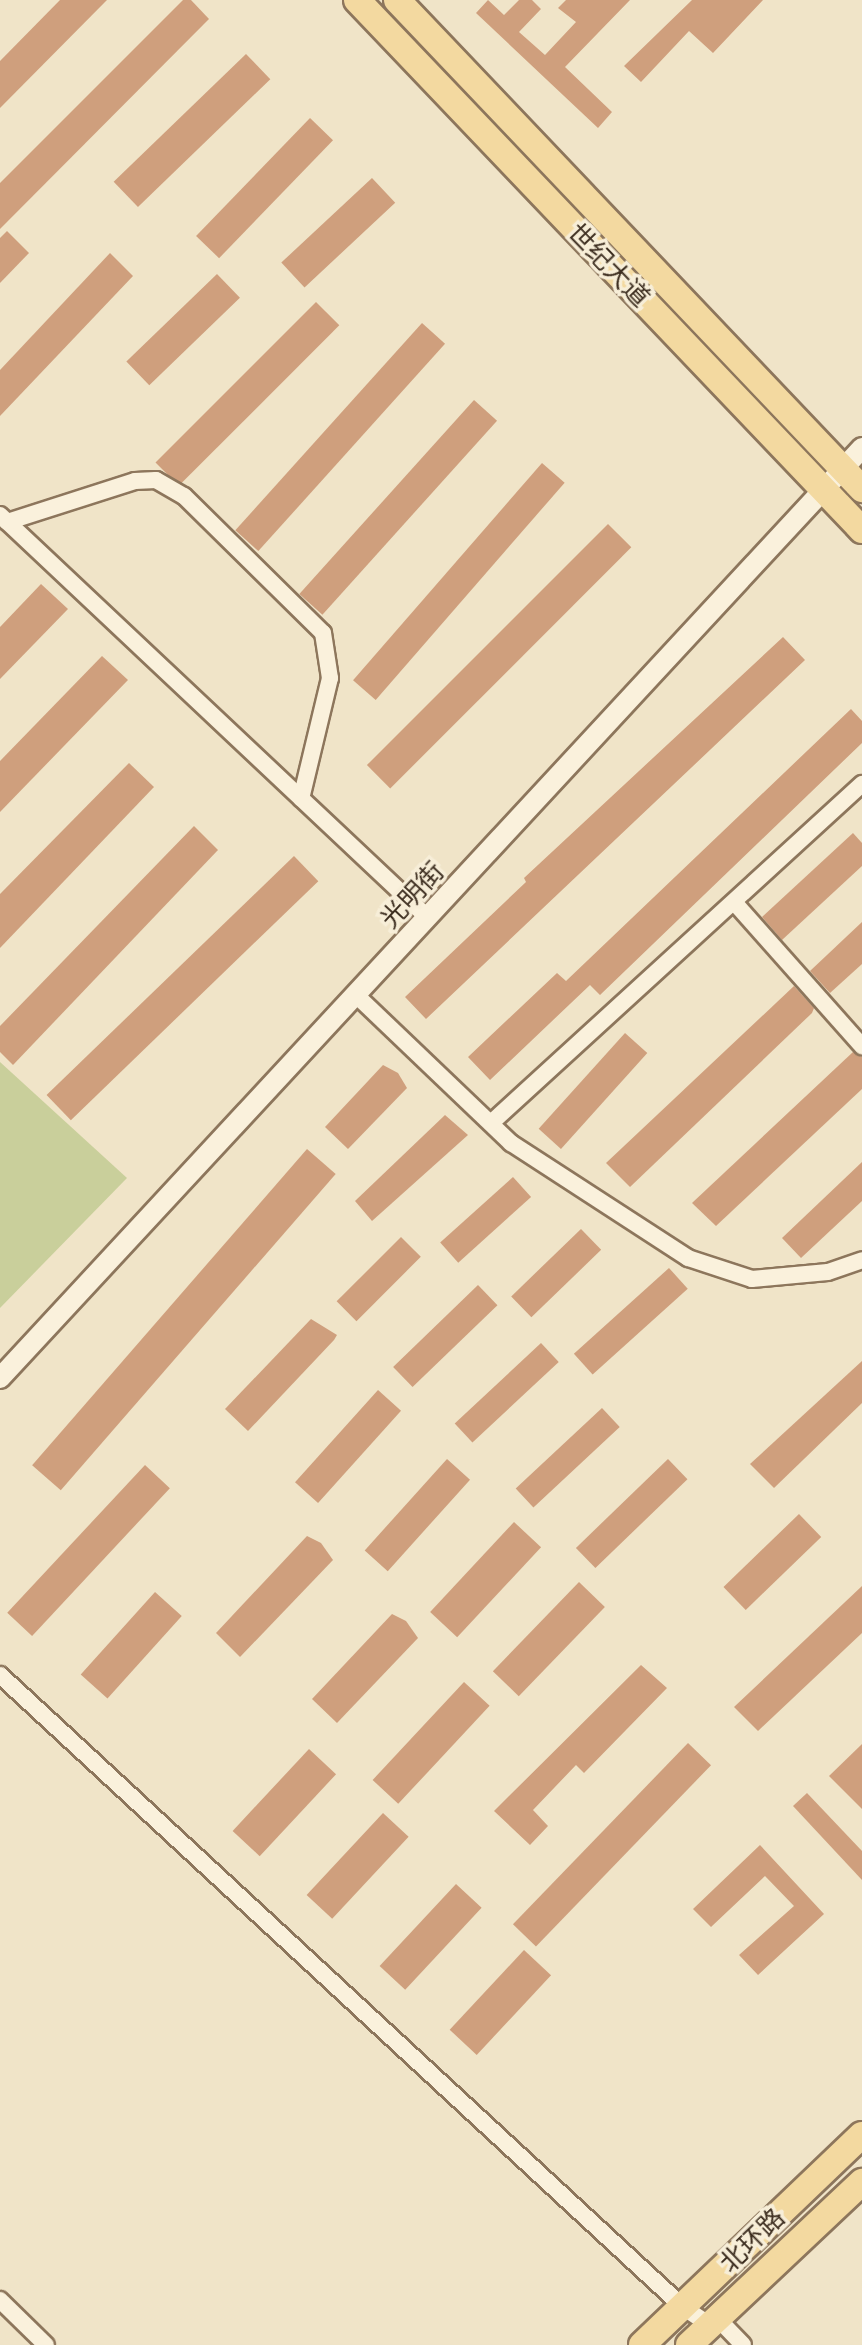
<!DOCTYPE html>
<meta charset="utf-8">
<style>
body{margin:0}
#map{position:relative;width:862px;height:2345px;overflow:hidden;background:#f0e4c8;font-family:"Noto Serif","Noto Sans SC",serif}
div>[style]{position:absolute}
.green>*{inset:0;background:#c9cf9b}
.building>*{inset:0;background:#cf9f7d;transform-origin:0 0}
.roads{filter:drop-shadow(2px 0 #8d765c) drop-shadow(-2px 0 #8d765c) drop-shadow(0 2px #8d765c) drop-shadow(0 -2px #8d765c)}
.minor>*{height:16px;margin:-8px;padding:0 8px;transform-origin:8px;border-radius:8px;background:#faf1dc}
.tertiary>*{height:20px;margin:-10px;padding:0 10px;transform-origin:10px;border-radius:10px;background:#faf1dc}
.primary>*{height:26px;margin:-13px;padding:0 13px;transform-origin:13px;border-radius:13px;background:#f3d9a0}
span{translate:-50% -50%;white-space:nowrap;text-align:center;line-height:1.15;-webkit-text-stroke:7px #f7eed8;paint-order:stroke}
.street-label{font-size:26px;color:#3d2e20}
</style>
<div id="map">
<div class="green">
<i style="clip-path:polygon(0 1062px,127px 1178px,0 1308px)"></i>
</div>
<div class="building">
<i style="clip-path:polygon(60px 0,107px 0,0 108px,0 61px)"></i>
<i style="clip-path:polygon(183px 0,191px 0,209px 19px,0 229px,0 183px)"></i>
<i style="clip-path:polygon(488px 0,504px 15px,519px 0,532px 0,541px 9px,519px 32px,545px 55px,576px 22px,558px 8px,566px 0,630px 0,565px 67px,612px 112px,598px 128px,476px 13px)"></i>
<i style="clip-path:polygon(692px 0,763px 0,713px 53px,689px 31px,641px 82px,624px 66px)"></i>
<i style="left:246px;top:54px;width:35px;height:184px;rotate:46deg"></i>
<i style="left:310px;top:118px;width:32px;height:164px;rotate:44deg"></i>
<i style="left:372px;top:178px;width:34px;height:124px;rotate:47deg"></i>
<i style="clip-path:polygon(7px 231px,29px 253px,0 283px,0 238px)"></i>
<i style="clip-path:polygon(110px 253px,133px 276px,0 416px,0 370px)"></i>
<i style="left:217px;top:274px;width:33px;height:126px;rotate:46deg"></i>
<i style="left:316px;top:302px;width:33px;height:227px;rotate:45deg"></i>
<i style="left:422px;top:323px;width:31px;height:279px;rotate:42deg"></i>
<i style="left:474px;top:400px;width:31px;height:261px;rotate:42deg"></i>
<i style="left:542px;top:463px;width:30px;height:288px;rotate:41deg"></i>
<i style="left:608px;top:524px;width:33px;height:341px;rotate:45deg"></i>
<i style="clip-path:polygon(41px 584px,68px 609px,0 679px,0 627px)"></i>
<i style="clip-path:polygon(783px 637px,805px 660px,426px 1019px,405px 997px,526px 882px,524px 878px)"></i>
<i style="clip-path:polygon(102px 656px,128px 680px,0 812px,0 761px)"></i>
<i style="clip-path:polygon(851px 709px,862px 721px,862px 743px,600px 995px,590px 985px,490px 1080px,468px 1057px,557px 973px,566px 981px)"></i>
<i style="clip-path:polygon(129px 763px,154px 787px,0 948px,0 894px)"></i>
<i style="clip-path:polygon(194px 826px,218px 850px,13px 1065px,0 1052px,0 1026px)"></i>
<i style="clip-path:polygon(853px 833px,862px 843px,862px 866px,782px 940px,762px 917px)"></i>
<i style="left:294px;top:856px;width:35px;height:344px;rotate:46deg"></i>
<i style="clip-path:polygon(862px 922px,862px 964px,830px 993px,810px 971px)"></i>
<i style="clip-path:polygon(794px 986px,814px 1008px,812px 1013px,630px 1187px,606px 1163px)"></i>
<i style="left:625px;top:1033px;width:30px;height:129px;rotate:42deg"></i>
<i style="clip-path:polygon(853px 1052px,862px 1057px,862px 1089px,716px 1226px,692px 1203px)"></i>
<i style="clip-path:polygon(383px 1065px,398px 1073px,407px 1088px,348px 1149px,325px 1127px)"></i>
<i style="clip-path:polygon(445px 1115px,468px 1135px,372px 1221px,355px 1201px)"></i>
<i style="left:307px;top:1149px;width:38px;height:419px;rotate:41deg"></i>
<i style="clip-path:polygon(862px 1162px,862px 1201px,801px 1258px,782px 1238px)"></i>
<i style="left:513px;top:1177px;width:27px;height:98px;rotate:48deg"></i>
<i style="left:581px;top:1229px;width:29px;height:97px;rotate:46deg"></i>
<i style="left:401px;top:1237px;width:28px;height:91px;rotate:45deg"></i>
<i style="left:669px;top:1268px;width:28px;height:128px;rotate:48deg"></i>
<i style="left:478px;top:1285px;width:28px;height:118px;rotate:46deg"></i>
<i style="clip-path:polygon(311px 1319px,337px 1335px,334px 1340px,248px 1431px,225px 1409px)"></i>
<i style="left:541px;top:1343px;width:26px;height:118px;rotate:47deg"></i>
<i style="clip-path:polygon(862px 1361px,862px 1403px,774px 1488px,750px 1464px)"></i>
<i style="left:378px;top:1390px;width:31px;height:124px;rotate:42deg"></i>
<i style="left:602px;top:1408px;width:26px;height:118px;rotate:47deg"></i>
<i style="left:447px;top:1459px;width:31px;height:123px;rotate:42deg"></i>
<i style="left:668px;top:1459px;width:28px;height:128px;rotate:46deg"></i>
<i style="left:145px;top:1465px;width:34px;height:202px;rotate:43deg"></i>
<i style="left:799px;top:1514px;width:32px;height:105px;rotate:46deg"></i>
<i style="left:514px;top:1522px;width:37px;height:123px;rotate:43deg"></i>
<i style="clip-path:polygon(307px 1536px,321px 1543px,333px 1560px,240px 1657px,216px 1633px)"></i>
<i style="left:579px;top:1582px;width:36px;height:124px;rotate:44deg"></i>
<i style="clip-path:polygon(862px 1586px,862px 1633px,758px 1731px,734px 1707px)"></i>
<i style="left:155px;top:1592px;width:36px;height:111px;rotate:42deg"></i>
<i style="clip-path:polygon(392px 1614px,406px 1621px,418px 1638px,337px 1723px,312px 1699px)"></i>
<i style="clip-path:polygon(641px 1665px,667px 1688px,584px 1773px,576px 1765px,533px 1810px,548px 1826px,530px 1845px,494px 1811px)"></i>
<i style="left:464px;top:1682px;width:35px;height:134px;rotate:43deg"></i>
<i style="left:688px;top:1743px;width:32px;height:252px;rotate:44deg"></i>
<i style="clip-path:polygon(862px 1744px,862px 1809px,829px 1776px)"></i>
<i style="left:309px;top:1749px;width:37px;height:112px;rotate:43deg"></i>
<i style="clip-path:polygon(807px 1793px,862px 1851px,862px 1880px,793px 1806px)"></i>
<i style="left:383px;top:1813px;width:35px;height:112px;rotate:43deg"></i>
<i style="clip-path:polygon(760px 1845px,824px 1914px,758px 1975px,739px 1955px,794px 1906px,765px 1876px,711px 1927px,693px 1909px)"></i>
<i style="left:456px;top:1884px;width:35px;height:112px;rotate:43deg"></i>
<i style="left:524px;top:1950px;width:37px;height:109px;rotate:43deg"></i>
</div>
<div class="roads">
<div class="minor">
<i style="left:0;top:515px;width:586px;rotate:43.27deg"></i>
<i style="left:7px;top:522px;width:134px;rotate:-17.8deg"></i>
<i style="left:135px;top:481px;width:21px;rotate:-3deg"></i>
<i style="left:156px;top:480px;width:32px;rotate:30deg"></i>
<i style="left:184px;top:496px;width:195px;rotate:44.6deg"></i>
<i style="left:323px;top:633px;width:46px;rotate:81.2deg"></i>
<i style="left:330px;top:678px;width:124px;rotate:103.5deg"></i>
<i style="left:734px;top:902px;width:193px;rotate:48.4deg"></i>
<i style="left:355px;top:994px;width:216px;rotate:43.7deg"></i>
<i style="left:511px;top:1143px;width:211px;rotate:33deg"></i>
<i style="left:688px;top:1258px;width:67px;rotate:18.2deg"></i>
<i style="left:752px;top:1279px;width:76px;rotate:-5.3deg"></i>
<i style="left:828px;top:1272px;width:36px;rotate:-19deg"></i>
<i style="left:491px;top:1123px;width:503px;rotate:-42.42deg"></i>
<i style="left:0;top:1675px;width:931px;rotate:42.78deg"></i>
<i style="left:683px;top:2307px;width:32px;rotate:34deg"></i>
<i style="left:710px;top:2325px;width:12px;rotate:-9deg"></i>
<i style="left:722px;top:2323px;width:30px;rotate:46deg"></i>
<i style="left:0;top:2300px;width:64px;rotate:44.4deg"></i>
</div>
<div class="tertiary">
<i style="left:0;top:1378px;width:1268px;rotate:-47.17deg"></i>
</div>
<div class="primary">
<i style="left:357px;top:0;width:732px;rotate:46.38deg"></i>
<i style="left:397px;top:0;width:675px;rotate:46.44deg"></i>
<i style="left:642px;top:2345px;width:304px;rotate:-43.7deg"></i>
<i style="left:689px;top:2345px;width:238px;rotate:-43.3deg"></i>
</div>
</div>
<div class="street-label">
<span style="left:609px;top:265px;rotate:46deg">世纪大道</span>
<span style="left:412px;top:895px;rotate:-47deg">光明街</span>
<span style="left:752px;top:2240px;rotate:-44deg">北环路</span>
</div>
</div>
